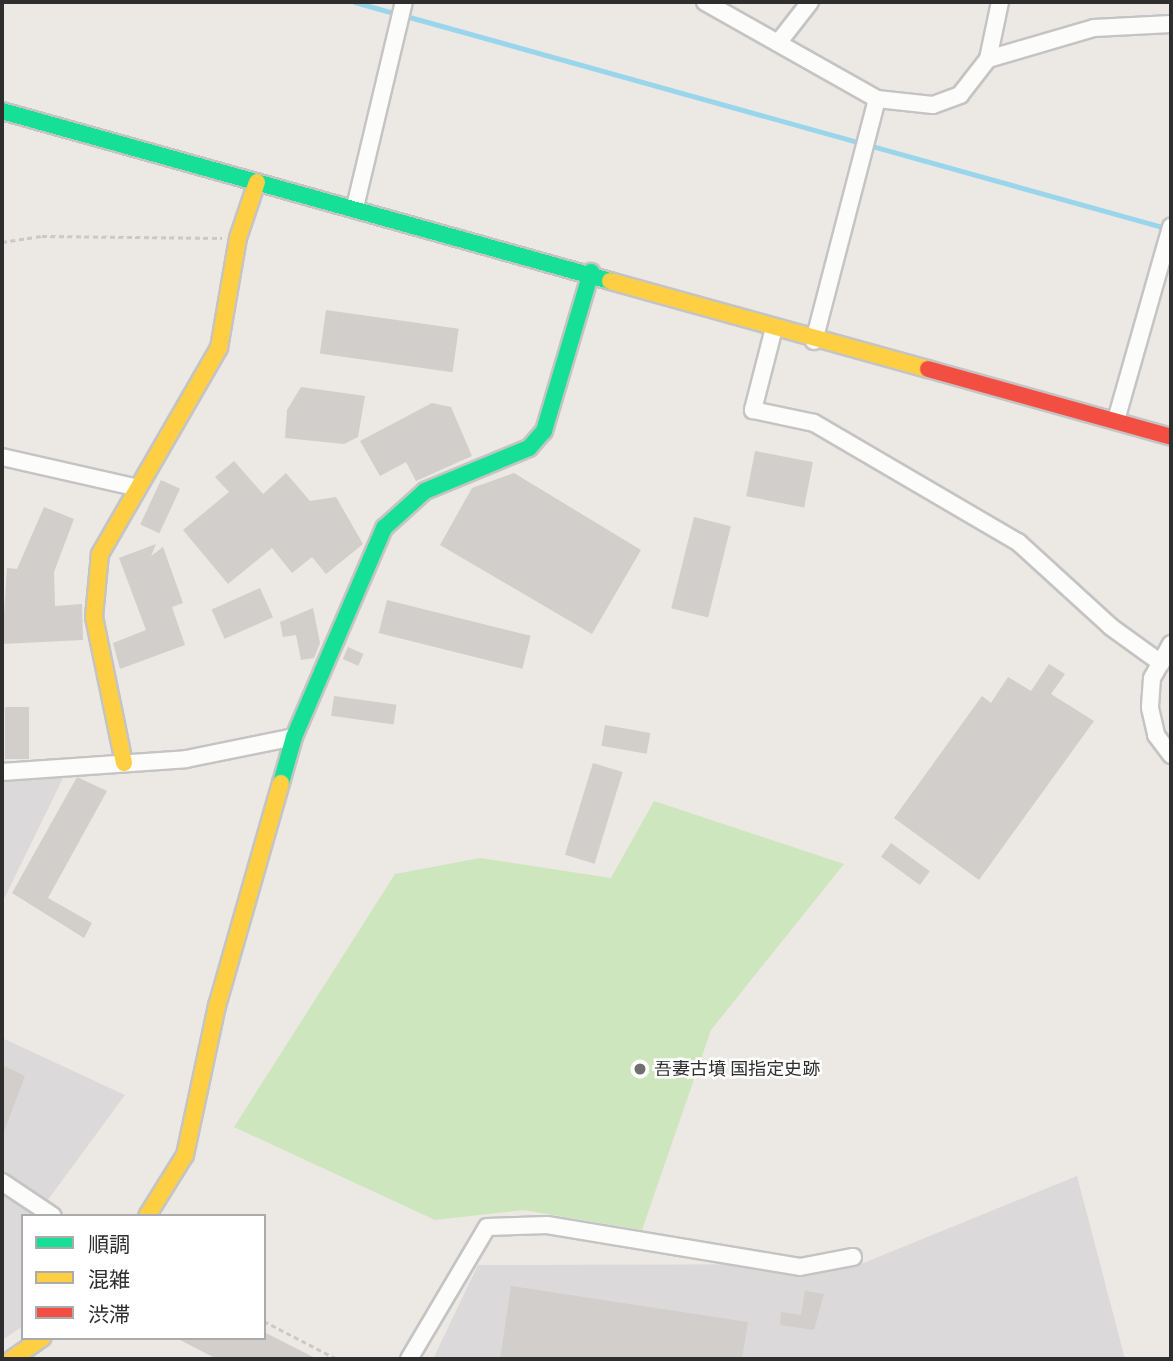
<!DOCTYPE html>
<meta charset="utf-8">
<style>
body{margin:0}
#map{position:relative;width:1173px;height:1361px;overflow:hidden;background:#ece8e4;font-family:"Fira Sans Condensed","Noto Sans JP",sans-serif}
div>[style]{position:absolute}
.industrial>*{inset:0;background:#dcd9db}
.green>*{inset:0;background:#cee6be}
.stream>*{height:4.5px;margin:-2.25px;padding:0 2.25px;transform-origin:2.25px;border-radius:2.25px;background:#99d6ec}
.building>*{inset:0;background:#d1cecb;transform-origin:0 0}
.path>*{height:2.5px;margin-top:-1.25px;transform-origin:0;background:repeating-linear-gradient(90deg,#c9c9c8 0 5px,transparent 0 8.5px)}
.roads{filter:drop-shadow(2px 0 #c5c4c5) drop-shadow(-2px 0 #c5c4c5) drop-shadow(0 2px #c5c4c5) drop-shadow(0 -2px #c5c4c5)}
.street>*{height:16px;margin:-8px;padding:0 8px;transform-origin:8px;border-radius:8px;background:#fcfcfb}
.fast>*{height:16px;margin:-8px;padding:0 8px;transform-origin:8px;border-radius:8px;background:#16e098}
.slow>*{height:16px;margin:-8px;padding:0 8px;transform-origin:8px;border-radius:8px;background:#ffcf43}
.jam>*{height:16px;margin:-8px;padding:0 8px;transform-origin:8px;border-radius:8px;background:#f24e42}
.dots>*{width:19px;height:19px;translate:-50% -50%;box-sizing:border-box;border:4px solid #fff;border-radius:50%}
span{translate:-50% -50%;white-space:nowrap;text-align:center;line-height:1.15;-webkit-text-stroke:5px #fff;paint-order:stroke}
.poi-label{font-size:18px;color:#2e2e2e}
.left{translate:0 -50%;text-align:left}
.frame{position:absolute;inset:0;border:4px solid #2e2e2e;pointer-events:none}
.legend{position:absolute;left:21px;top:1214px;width:245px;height:126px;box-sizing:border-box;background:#fff;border:2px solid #ababab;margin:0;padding:9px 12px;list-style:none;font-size:21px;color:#2e2e2e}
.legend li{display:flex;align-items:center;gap:14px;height:35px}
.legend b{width:35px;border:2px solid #ababab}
</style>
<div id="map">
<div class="industrial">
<i style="clip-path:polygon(65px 774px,4px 899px,2px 781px)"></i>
<i style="clip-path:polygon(2px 1038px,125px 1095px,47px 1201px,2px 1170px)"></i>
<i style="clip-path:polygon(1077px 1176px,1125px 1359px,433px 1359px,478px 1265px,861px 1264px)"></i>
<i style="clip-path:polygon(2px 1193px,34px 1216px,23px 1216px,23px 1326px,2px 1340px)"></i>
</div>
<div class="green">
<i style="clip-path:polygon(654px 801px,844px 864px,711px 1030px,642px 1230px,523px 1210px,435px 1220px,234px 1127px,395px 874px,480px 858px,611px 878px)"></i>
</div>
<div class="stream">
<i style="left:355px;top:2px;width:44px;rotate:15.9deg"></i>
<i style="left:406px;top:16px;width:789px;rotate:15.59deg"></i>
</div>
<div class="building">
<i style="left:326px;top:310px;width:134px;height:44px;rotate:8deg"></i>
<i style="clip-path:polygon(301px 387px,365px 396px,358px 437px,344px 444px,285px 438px,287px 410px)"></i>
<i style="clip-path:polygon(432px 403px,451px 407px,472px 456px,416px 481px,406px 462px,380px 476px,360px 441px)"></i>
<i style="left:755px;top:451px;width:59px;height:46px;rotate:11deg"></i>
<i style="clip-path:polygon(234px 461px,263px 494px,286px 473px,310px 501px,336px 497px,363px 544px,326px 574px,312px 557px,292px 573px,272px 548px,228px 584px,183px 530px,229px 492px,215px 477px)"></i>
<i style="clip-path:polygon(514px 473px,641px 550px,592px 634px,440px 545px,472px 488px)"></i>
<i style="left:161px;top:480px;width:21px;height:49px;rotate:25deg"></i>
<i style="clip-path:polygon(44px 507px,74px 519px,54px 572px,55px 606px,82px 604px,83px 640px,2px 644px,7px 568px,17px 569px)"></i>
<i style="left:694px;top:517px;width:38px;height:94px;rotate:14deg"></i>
<i style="clip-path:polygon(156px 544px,151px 556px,163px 547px,183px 603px,172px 607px,185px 645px,120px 669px,113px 643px,146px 630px,119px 558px)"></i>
<i style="left:260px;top:588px;width:32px;height:53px;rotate:66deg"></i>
<i style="left:387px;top:600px;width:148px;height:34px;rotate:14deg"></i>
<i style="clip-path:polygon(313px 608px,320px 643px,314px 658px,301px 660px,296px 635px,283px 637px,280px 622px)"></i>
<i style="left:348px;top:647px;width:17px;height:13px;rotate:24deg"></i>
<i style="clip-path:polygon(1049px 664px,1065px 674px,1051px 694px,1094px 721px,979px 880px,894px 818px,982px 696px,991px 703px,1008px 677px,1031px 691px)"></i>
<i style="left:334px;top:696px;width:63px;height:20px;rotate:8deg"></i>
<i style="left:5px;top:707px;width:24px;height:52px"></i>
<i style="left:605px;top:725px;width:46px;height:21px;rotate:10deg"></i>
<i style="left:593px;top:763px;width:31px;height:96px;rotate:17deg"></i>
<i style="clip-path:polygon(77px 777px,107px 791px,48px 898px,92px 923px,84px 938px,12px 893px)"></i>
<i style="left:891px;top:843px;width:48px;height:17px;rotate:36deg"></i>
<i style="clip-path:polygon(2px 1065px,25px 1076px,3px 1134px,2px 1134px)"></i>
<i style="clip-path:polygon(511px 1286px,748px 1322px,742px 1359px,500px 1359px)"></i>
<i style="clip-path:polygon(805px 1291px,824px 1294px,814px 1330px,780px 1325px,781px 1312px,801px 1315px)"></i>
<i style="clip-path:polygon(264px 1332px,317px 1359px,217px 1359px,176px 1338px,264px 1338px)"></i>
</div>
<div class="path">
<i style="left:2px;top:242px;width:40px;rotate:-8.5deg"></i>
<i style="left:42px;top:236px;width:180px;rotate:0.6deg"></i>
<i style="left:264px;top:1321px;width:82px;rotate:27.5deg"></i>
</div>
<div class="roads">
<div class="street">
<i style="left:705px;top:2px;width:197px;rotate:29.4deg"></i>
<i style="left:877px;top:99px;width:56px;rotate:6.1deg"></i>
<i style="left:933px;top:105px;width:29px;rotate:-20deg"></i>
<i style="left:960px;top:95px;width:46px;rotate:-52.1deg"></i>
<i style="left:988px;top:59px;width:58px;rotate:-78.1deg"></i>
<i style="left:778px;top:43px;width:52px;rotate:-52deg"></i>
<i style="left:988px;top:59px;width:110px;rotate:-16.3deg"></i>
<i style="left:1094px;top:28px;width:77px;rotate:-3deg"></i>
<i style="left:355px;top:207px;width:211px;rotate:-76.6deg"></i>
<i style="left:774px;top:328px;width:85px;rotate:104.4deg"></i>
<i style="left:753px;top:410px;width:62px;rotate:12deg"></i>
<i style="left:814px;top:423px;width:236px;rotate:30.3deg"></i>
<i style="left:1018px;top:542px;width:126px;rotate:42.4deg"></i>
<i style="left:1111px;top:627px;width:62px;rotate:35.8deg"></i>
<i style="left:814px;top:341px;width:250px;rotate:-75.4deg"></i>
<i style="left:1116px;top:420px;width:201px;rotate:-74.1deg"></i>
<i style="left:2px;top:457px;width:139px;rotate:12.8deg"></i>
<i style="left:1171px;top:644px;width:39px;rotate:119deg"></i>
<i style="left:1152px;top:678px;width:30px;rotate:94deg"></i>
<i style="left:1150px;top:708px;width:28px;rotate:77deg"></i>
<i style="left:1156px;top:735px;width:25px;rotate:53deg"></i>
<i style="left:2px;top:772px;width:184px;rotate:-4deg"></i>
<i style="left:186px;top:759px;width:110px;rotate:-11.5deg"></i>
<i style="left:2px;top:1182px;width:61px;rotate:33.7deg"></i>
<i style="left:409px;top:1359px;width:153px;rotate:-59.4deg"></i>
<i style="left:487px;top:1227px;width:60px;rotate:-1.9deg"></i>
<i style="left:547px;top:1225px;width:256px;rotate:9.4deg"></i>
<i style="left:800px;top:1267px;width:54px;rotate:-10.7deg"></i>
</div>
<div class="fast">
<i style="left:2px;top:111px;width:631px;rotate:15.62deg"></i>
<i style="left:281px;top:783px;width:48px;rotate:-74.2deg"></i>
<i style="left:294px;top:737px;width:228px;rotate:-66.7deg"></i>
<i style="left:384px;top:528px;width:55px;rotate:-42.1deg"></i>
<i style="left:425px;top:491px;width:113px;rotate:-22.5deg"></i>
<i style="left:529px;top:448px;width:23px;rotate:-49deg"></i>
<i style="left:544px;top:431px;width:166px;rotate:-73.5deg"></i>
</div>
<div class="slow">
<i style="left:610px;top:281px;width:330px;rotate:15.5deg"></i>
<i style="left:124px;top:763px;width:149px;rotate:-101.6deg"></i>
<i style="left:94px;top:617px;width:63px;rotate:-84.6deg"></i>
<i style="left:100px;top:554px;width:238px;rotate:-60deg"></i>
<i style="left:219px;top:348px;width:112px;rotate:-80.2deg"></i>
<i style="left:238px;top:238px;width:59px;rotate:-71.3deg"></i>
<i style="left:147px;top:1216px;width:72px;rotate:-58.1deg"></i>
<i style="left:185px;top:1155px;width:152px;rotate:-77.9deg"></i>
<i style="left:217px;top:1006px;width:232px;rotate:-74deg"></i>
<i style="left:12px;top:1359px;width:37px;rotate:-35deg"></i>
</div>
<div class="jam">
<i style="left:928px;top:369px;width:252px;rotate:15.6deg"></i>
</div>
</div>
<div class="dots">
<i style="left:640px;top:1069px;background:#706f6e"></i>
</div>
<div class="poi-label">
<span class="left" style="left:654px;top:1069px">吾妻古墳 国指定史跡</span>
</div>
<div class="frame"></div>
<ul class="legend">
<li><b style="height:9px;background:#16e098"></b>順調</li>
<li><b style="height:9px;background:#ffcf43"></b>混雑</li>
<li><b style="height:9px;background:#f24e42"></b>渋滞</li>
</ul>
</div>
